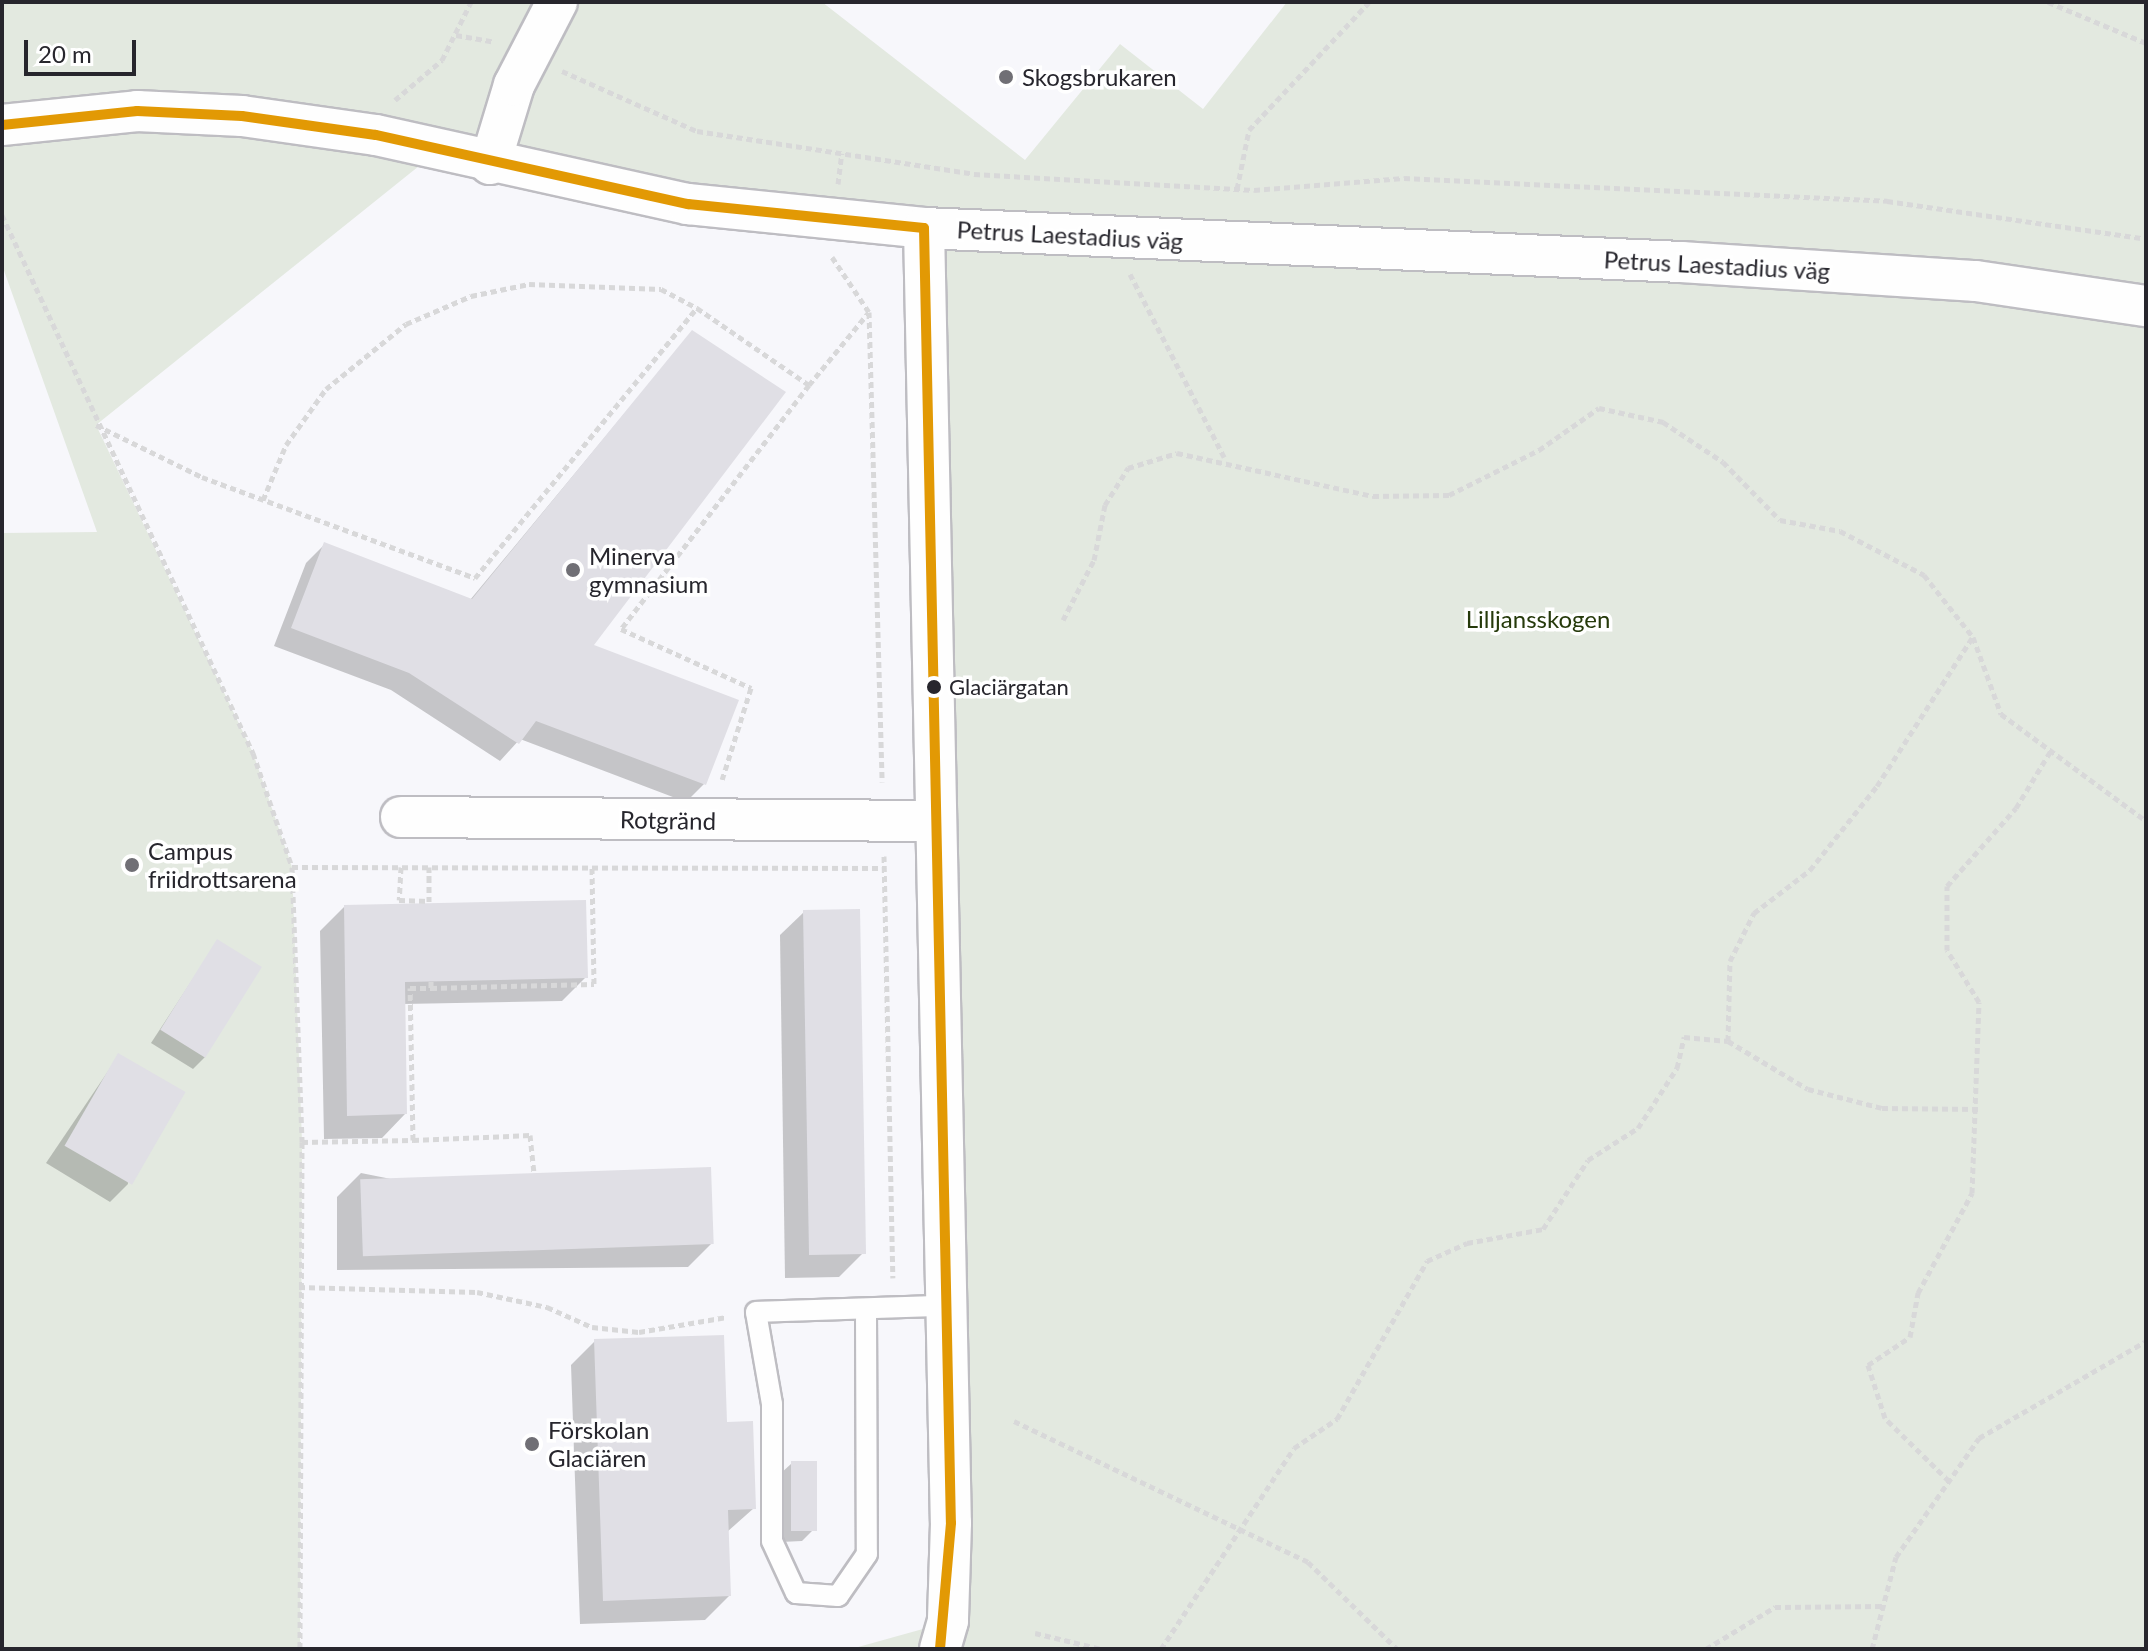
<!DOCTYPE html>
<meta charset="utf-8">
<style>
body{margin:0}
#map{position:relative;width:2148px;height:1651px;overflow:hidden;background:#f7f7fb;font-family:Lato,sans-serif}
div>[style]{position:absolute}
.green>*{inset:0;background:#e3e9e0}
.shadow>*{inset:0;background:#0003}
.building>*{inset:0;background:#e0dfe5;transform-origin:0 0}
.path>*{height:5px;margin-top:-2.5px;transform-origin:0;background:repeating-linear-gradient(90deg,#d8d8d9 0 6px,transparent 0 10px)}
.roads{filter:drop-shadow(2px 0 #bebdc2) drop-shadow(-2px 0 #bebdc2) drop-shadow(0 2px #bebdc2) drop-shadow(0 -2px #bebdc2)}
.service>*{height:20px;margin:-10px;padding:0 10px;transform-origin:10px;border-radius:10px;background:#fefefe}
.minor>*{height:40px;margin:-20px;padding:0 20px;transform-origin:20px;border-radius:20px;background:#fefefe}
.bus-1>*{height:10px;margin:-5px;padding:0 5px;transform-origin:5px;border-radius:5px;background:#e29904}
.dots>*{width:22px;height:22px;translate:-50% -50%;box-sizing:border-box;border:4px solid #fff;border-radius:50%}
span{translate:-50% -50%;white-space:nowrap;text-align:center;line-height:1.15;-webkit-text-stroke:7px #fff;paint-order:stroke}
.bus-label{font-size:22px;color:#27262d}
.left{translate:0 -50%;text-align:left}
.poi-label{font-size:24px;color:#27262d}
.street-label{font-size:24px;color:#27262d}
.park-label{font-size:24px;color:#263a0b}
.frame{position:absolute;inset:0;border:4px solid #27262d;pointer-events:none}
.scale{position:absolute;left:24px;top:40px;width:112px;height:36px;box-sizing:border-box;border:4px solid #27262d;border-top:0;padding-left:10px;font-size:24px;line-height:28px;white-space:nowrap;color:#27262d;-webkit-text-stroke:6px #fff;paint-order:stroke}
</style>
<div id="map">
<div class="green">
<i style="clip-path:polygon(2px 2px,822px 2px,1025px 160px,1120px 44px,1203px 109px,1287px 2px,2146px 2px,2146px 1649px,851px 1649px,948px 1622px,924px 228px,439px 150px,96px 425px,253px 753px,292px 867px,302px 1142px,300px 1649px,2px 1649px,2px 533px,97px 532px,2px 265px)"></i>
</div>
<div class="shadow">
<i style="clip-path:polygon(692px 332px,591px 646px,704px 784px,686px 802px,520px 739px,500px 761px,391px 690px,274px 646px,306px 563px,324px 545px,470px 600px)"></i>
<i style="clip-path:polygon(344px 907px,586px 977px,562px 1001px,403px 1004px,405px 1114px,382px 1138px,324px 1139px,320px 931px)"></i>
<i style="clip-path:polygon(804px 912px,863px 1253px,839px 1277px,785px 1278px,780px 935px)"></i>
<i style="clip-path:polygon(217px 942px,205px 1057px,193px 1069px,151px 1043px)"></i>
<i style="clip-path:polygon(119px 1055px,128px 1184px,110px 1202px,46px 1163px)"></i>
<i style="clip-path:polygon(361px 1173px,712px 1243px,688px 1267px,337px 1270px,337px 1197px)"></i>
<i style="clip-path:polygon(595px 1341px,754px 1508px,727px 1532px,729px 1596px,705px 1620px,580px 1624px,571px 1365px)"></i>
<i style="clip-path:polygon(792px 1463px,814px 1529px,802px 1541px,781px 1542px,780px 1474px)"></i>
</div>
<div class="building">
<i style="clip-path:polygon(692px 330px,786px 392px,594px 645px,739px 700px,706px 785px,536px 721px,519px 744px,409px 673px,291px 628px,324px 542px,472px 599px)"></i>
<i style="clip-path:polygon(586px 900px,588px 978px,405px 982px,407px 1114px,347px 1116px,344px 905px)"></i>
<i style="left:860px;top:909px;width:345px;height:57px;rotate:89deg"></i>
<i style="left:217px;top:939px;width:53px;height:107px;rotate:32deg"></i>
<i style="left:118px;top:1053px;width:78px;height:107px;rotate:30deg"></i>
<i style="left:711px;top:1167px;width:77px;height:351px;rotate:88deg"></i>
<i style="clip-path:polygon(724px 1335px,727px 1422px,753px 1421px,756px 1509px,728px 1510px,731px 1596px,603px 1601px,594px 1339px)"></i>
<i style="left:791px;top:1461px;width:26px;height:70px"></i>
</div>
<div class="path">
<i style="left:2048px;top:2px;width:106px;rotate:22.7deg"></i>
<i style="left:456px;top:35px;width:39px;rotate:10deg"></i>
<i style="left:562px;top:71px;width:148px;rotate:24deg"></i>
<i style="left:697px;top:131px;width:280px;rotate:8.8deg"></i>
<i style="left:974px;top:174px;width:280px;rotate:3.3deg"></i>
<i style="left:1254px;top:190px;width:150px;rotate:-4.6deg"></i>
<i style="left:1404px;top:178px;width:484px;rotate:2.7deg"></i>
<i style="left:1887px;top:201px;width:262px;rotate:8.3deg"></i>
<i style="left:395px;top:100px;width:62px;rotate:-40.4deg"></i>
<i style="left:442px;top:60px;width:65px;rotate:-63.4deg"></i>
<i style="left:838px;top:184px;width:31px;rotate:-83deg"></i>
<i style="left:1237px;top:189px;width:60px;rotate:-78.5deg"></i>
<i style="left:1249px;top:130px;width:175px;rotate:-46.8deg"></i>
<i style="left:2px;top:215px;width:594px;rotate:64.99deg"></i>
<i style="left:253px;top:753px;width:120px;rotate:71.1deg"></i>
<i style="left:292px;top:867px;width:275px;rotate:87.9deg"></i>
<i style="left:302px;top:1142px;width:507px;rotate:90.23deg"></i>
<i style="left:832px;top:257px;width:66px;rotate:56.1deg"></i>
<i style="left:869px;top:312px;width:470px;rotate:88.4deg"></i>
<i style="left:1130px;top:274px;width:206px;rotate:62.8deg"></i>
<i style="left:809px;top:385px;width:94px;rotate:-50.6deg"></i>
<i style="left:96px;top:425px;width:118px;rotate:26.1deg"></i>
<i style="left:202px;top:477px;width:291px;rotate:20.3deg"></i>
<i style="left:475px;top:578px;width:350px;rotate:-50.6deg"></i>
<i style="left:697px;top:308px;width:136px;rotate:34.5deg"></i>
<i style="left:809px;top:385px;width:308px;rotate:127.6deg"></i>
<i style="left:621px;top:629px;width:143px;rotate:24.4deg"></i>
<i style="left:751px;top:688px;width:96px;rotate:107.5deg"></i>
<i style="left:263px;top:500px;width:60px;rotate:-67.3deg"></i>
<i style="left:286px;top:445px;width:69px;rotate:-54.5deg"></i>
<i style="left:326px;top:389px;width:103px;rotate:-39.1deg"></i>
<i style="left:406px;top:324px;width:71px;rotate:-23.3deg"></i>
<i style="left:471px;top:296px;width:59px;rotate:-11.7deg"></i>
<i style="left:529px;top:284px;width:132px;rotate:2.2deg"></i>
<i style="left:661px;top:289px;width:41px;rotate:27.8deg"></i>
<i style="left:1063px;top:620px;width:68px;rotate:-62.7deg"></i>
<i style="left:1094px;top:560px;width:56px;rotate:-78.7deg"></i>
<i style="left:1105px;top:505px;width:44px;rotate:-58.1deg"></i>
<i style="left:1128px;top:468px;width:51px;rotate:-17deg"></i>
<i style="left:1177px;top:453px;width:201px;rotate:12.4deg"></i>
<i style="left:1373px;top:496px;width:76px;rotate:-0.8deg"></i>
<i style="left:1449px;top:495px;width:101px;rotate:-26.6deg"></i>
<i style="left:1539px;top:450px;width:73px;rotate:-35deg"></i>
<i style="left:1599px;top:408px;width:66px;rotate:12.3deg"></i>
<i style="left:1663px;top:422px;width:72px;rotate:33.7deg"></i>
<i style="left:1723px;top:462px;width:81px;rotate:45.5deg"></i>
<i style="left:1780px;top:520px;width:61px;rotate:10.4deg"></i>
<i style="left:1840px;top:531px;width:95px;rotate:27.6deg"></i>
<i style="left:1924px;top:575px;width:79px;rotate:51.7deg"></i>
<i style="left:1973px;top:637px;width:82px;rotate:70deg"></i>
<i style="left:2001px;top:714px;width:180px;rotate:36.4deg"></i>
<i style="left:884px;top:856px;width:422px;rotate:88.8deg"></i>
<i style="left:292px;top:867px;width:592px;rotate:0.1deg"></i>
<i style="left:401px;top:867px;width:33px;rotate:93deg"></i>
<i style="left:399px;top:900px;width:30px;rotate:2deg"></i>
<i style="left:429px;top:902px;width:35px;rotate:-90deg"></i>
<i style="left:431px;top:981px;width:7px;rotate:90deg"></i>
<i style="left:431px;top:988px;width:163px;rotate:-1.4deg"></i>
<i style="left:594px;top:984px;width:117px;rotate:-91deg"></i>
<i style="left:1728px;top:1041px;width:80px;rotate:-88.6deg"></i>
<i style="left:1730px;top:961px;width:54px;rotate:-63.4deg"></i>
<i style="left:1754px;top:913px;width:71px;rotate:-37.5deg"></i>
<i style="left:1810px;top:870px;width:107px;rotate:-51.4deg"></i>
<i style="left:1877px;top:786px;width:176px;rotate:-57.3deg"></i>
<i style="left:413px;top:1140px;width:117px;rotate:-2.4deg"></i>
<i style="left:530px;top:1135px;width:38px;rotate:84deg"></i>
<i style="left:302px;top:1142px;width:111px;rotate:-1deg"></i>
<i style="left:413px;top:1140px;width:152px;rotate:-91.1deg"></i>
<i style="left:410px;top:988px;width:21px"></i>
<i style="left:299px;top:1287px;width:178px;rotate:1.6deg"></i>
<i style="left:477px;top:1292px;width:72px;rotate:12.1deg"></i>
<i style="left:547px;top:1307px;width:49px;rotate:24deg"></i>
<i style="left:592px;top:1327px;width:47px;rotate:6.1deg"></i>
<i style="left:639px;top:1332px;width:89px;rotate:-9.7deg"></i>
<i style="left:1014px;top:1421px;width:326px;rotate:25.6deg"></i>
<i style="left:1308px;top:1562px;width:124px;rotate:44.3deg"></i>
<i style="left:1949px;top:1481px;width:90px;rotate:-135.5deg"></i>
<i style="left:1885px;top:1418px;width:56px;rotate:-107.8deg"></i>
<i style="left:1868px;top:1365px;width:50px;rotate:-33.7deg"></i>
<i style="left:1910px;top:1337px;width:45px;rotate:-79.7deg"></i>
<i style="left:1918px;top:1293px;width:114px;rotate:-61.6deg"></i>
<i style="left:1972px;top:1193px;width:191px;rotate:-87.9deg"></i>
<i style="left:1979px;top:1002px;width:61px;rotate:-121.6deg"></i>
<i style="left:1947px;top:950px;width:64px;rotate:-90deg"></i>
<i style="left:1947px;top:886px;width:104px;rotate:-48.5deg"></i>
<i style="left:2016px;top:808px;width:66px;rotate:-58.7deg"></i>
<i style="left:1035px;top:1633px;width:68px;rotate:13.6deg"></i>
<i style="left:1161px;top:1649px;width:241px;rotate:-56.5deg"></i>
<i style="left:1294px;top:1448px;width:52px;rotate:-34deg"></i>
<i style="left:1337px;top:1419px;width:182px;rotate:-60.3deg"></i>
<i style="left:1427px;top:1261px;width:44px;rotate:-24.2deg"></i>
<i style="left:1467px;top:1243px;width:77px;rotate:-10.4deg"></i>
<i style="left:1543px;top:1229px;width:82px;rotate:-56.9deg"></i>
<i style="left:1588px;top:1160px;width:59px;rotate:-32.6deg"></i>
<i style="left:1638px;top:1128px;width:72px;rotate:-57deg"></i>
<i style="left:1677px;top:1068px;width:32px;rotate:-77deg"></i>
<i style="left:1684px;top:1037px;width:44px;rotate:5.2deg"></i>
<i style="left:1728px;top:1041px;width:93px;rotate:31deg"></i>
<i style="left:1808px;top:1089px;width:76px;rotate:14.4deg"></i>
<i style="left:1882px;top:1108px;width:97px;rotate:0.6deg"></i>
<i style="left:1706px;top:1649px;width:81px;rotate:-31.3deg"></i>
<i style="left:1775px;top:1607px;width:108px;rotate:-0.5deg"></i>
<i style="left:1872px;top:1649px;width:95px;rotate:-75.4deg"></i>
<i style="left:1896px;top:1557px;width:145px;rotate:-55.1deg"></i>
<i style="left:1979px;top:1438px;width:193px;rotate:-30.1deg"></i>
</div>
<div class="roads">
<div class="service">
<i style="left:866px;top:1311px;width:243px;rotate:89.8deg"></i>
<i style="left:867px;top:1554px;width:51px;rotate:124.6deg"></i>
<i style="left:838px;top:1596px;width:42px;rotate:-175.9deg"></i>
<i style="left:796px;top:1593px;width:57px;rotate:-114.8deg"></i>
<i style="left:772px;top:1541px;width:137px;rotate:-90deg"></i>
<i style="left:772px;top:1404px;width:93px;rotate:-99.9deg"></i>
<i style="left:756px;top:1312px;width:185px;rotate:-1.9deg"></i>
</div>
<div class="minor">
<i style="left:2px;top:125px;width:136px;rotate:-5.9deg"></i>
<i style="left:137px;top:111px;width:105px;rotate:2.7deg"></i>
<i style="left:242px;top:116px;width:135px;rotate:8.1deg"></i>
<i style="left:376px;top:135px;width:320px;rotate:12.5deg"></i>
<i style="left:688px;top:204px;width:237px;rotate:5.8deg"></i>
<i style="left:924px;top:228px;width:758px;rotate:2.57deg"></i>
<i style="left:1681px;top:262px;width:296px;rotate:3.7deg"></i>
<i style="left:1976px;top:281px;width:172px;rotate:8.4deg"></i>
<i style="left:490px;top:164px;width:83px;rotate:-73.1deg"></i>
<i style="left:514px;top:85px;width:93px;rotate:-62.6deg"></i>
<i style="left:924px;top:228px;width:1295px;rotate:88.81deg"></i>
<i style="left:951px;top:1523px;width:98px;rotate:91.8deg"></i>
<i style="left:948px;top:1621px;width:29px;rotate:106deg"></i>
<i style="left:401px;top:817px;width:534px;rotate:0.43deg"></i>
</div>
</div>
<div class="bus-1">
<i style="left:2px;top:125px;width:136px;rotate:-5.9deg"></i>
<i style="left:137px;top:111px;width:105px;rotate:2.7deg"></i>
<i style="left:242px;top:116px;width:135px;rotate:8.1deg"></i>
<i style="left:376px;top:135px;width:320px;rotate:12.5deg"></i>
<i style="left:688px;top:204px;width:237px;rotate:5.8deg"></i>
<i style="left:924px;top:228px;width:1295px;rotate:88.81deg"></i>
<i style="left:951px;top:1523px;width:126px;rotate:95deg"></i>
</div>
<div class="dots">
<i style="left:1006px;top:77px;background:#706f75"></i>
<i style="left:573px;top:570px;background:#706f75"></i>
<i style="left:934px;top:687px;background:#27262d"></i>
<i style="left:132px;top:865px;background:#706f75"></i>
<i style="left:532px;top:1444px;background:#706f75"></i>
</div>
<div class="bus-label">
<span class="left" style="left:949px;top:687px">Glaciärgatan</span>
</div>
<div class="poi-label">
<span class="left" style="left:1022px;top:77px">Skogsbrukaren</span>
<span class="left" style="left:589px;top:570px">Minerva<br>gymnasium</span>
<span class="left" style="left:148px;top:865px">Campus<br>friidrottsarena</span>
<span class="left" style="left:548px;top:1444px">Förskolan<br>Glaciären</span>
</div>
<div class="street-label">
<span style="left:1070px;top:235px;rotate:3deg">Petrus Laestadius väg</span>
<span style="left:1717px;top:265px;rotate:3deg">Petrus Laestadius väg</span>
<span style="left:668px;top:820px;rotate:1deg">Rotgränd</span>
</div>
<div class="park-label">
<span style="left:1538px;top:619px">Lilljansskogen</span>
</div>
<div class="frame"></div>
<div class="scale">20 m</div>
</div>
